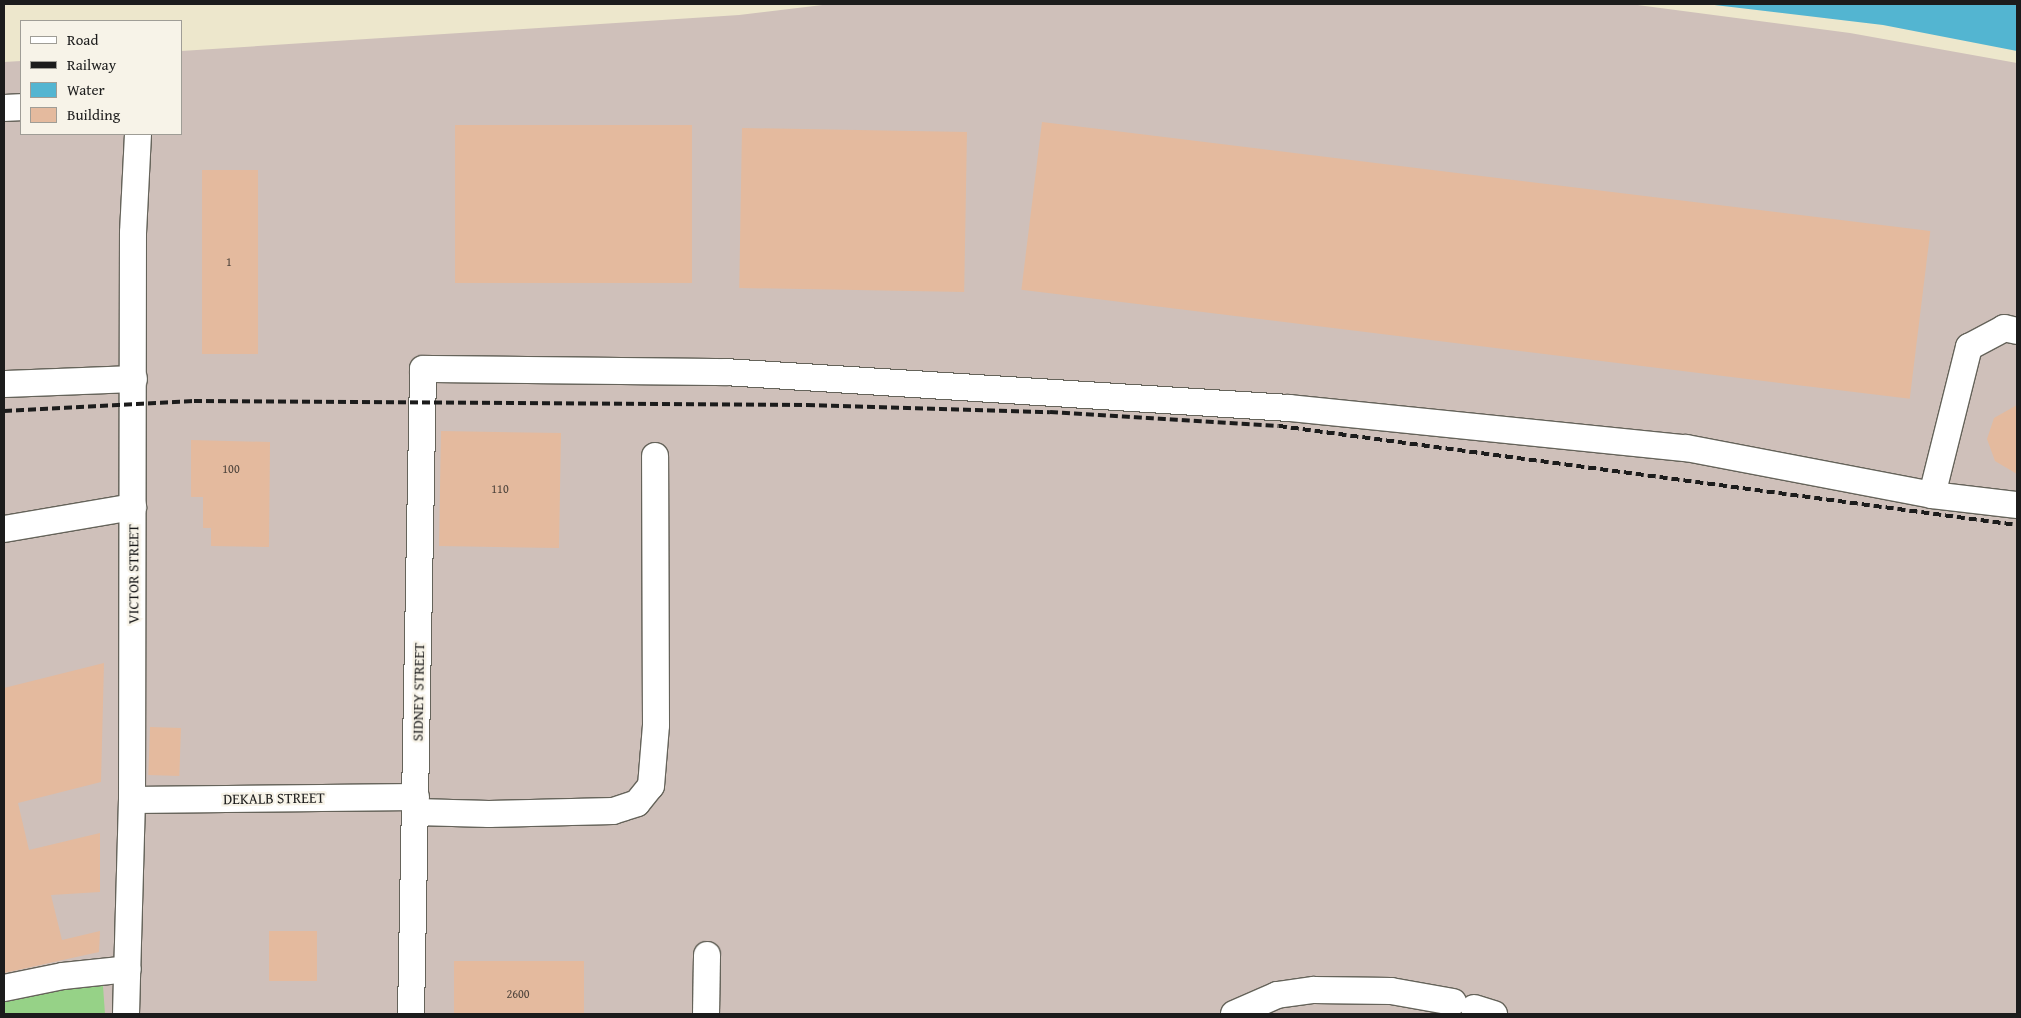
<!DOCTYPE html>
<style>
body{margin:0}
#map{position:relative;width:2021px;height:1018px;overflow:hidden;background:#ede7cc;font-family:"Gentium Book Plus",serif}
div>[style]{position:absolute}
.industrial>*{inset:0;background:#cfc0ba}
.green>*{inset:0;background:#96d287}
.water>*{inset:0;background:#53b5d1}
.building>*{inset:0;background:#e4ba9e;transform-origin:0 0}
.roads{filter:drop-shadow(1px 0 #65635a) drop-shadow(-1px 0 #65635a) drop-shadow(0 1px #65635a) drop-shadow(0 -1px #65635a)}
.minor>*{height:26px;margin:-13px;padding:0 13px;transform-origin:13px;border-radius:13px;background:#fff}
.rail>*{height:4px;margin-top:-2px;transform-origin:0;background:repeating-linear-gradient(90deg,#1c1c1c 0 8px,transparent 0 12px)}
span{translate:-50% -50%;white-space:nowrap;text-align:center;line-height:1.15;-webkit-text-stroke:4.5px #f7f3e8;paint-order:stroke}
.number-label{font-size:12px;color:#4e443c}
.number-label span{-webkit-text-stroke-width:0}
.street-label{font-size:15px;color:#1c1c1c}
.frame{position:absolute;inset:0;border:5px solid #1c1c1c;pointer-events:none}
.legend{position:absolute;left:20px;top:20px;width:162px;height:115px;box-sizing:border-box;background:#f7f3e8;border:1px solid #9f9d96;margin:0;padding:6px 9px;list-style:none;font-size:15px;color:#1c1c1c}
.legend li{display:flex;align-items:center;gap:10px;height:25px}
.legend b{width:25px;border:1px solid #9f9d96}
</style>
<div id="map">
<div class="industrial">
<i style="clip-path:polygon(831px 4px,1630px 4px,1850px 33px,2017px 63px,2017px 1014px,4px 1014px,4px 62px,21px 61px,21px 134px,181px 134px,181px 51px,739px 15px)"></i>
</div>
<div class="green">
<i style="clip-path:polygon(102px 972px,105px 1014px,4px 1014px,4px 995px)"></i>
</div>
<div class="water">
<i style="clip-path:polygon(1706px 4px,2017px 4px,2017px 51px,1883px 25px)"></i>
</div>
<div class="building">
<i style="left:1042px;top:122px;width:895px;height:169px;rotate:7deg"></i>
<i style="left:455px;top:125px;width:237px;height:158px"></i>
<i style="left:742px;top:128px;width:225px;height:160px;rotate:1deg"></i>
<i style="left:202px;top:170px;width:56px;height:184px"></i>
<i style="clip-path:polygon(2017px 405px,2017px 474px,1995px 461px,1987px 439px,1994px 418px)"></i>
<i style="left:441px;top:431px;width:120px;height:115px;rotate:1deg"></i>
<i style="clip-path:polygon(191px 440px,270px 442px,269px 547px,211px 546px,211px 528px,203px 528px,203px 497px,191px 497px)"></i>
<i style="clip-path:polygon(104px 663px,101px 782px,18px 803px,29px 850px,100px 833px,100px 892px,51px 895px,62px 940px,100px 931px,99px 952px,4px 973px,4px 688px)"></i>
<i style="left:150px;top:727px;width:31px;height:48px;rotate:2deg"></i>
<i style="left:269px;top:931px;width:48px;height:50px"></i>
<i style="left:454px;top:961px;width:130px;height:53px"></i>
</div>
<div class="roads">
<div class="minor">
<i style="left:4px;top:108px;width:17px;rotate:-3deg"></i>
<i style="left:4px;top:384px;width:130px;rotate:-2.2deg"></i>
<i style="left:1932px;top:495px;width:86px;rotate:6.7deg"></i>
<i style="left:4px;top:529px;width:131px;rotate:-9.7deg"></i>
<i style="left:132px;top:800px;width:284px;rotate:-0.6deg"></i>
<i style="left:416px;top:812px;width:73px;rotate:1.6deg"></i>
<i style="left:489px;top:814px;width:124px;rotate:-1.4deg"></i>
<i style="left:613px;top:811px;width:25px;rotate:-18deg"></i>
<i style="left:637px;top:803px;width:22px;rotate:-51deg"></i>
<i style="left:651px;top:786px;width:61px;rotate:-85.3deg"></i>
<i style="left:656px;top:725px;width:269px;rotate:-90.2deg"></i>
<i style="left:4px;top:988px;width:60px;rotate:-11.5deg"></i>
<i style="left:63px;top:976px;width:65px;rotate:-6.1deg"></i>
<i style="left:1474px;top:1008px;width:21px;rotate:17deg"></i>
<i style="left:126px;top:1014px;width:214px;rotate:-88.4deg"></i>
<i style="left:132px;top:800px;width:567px;rotate:-89.9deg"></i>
<i style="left:133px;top:233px;width:99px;rotate:-87.1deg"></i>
<i style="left:411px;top:1014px;width:645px;rotate:-88.93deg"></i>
<i style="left:423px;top:369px;width:302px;rotate:0.6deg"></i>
<i style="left:725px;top:372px;width:565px;rotate:3.65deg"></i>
<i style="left:1289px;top:408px;width:399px;rotate:5.8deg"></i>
<i style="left:1686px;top:448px;width:250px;rotate:10.8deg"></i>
<i style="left:1932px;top:495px;width:153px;rotate:-76deg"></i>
<i style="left:1969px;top:347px;width:40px;rotate:-28deg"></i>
<i style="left:2004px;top:328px;width:13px;rotate:13deg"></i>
<i style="left:706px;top:1014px;width:59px;rotate:-89deg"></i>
<i style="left:1234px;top:1014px;width:47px;rotate:-23.8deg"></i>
<i style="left:1277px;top:995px;width:37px;rotate:-8deg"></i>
<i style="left:1314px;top:990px;width:77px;rotate:0.7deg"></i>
<i style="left:1391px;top:991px;width:63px;rotate:10.1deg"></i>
</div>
</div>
<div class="rail">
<i style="left:4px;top:411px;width:190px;rotate:-3deg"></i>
<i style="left:194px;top:401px;width:613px;rotate:0.37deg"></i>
<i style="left:807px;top:405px;width:243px;rotate:1.7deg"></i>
<i style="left:1050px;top:412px;width:229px;rotate:3.5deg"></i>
<i style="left:1279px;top:426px;width:745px;rotate:7.64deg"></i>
</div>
<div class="number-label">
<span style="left:229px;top:262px">1</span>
<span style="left:231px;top:469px">100</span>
<span style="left:500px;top:489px">110</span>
<span style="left:518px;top:994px">2600</span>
</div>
<div class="street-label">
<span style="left:133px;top:574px;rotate:-90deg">VICTOR STREET</span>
<span style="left:418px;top:692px;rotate:-89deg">SIDNEY STREET</span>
<span style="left:274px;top:798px;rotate:-1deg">DEKALB STREET</span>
</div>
<div class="frame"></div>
<ul class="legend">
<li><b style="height:6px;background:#fff"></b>Road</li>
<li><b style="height:6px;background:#1c1c1c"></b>Railway</li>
<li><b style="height:14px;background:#53b5d1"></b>Water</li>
<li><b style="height:14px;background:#e4ba9e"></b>Building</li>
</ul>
</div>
